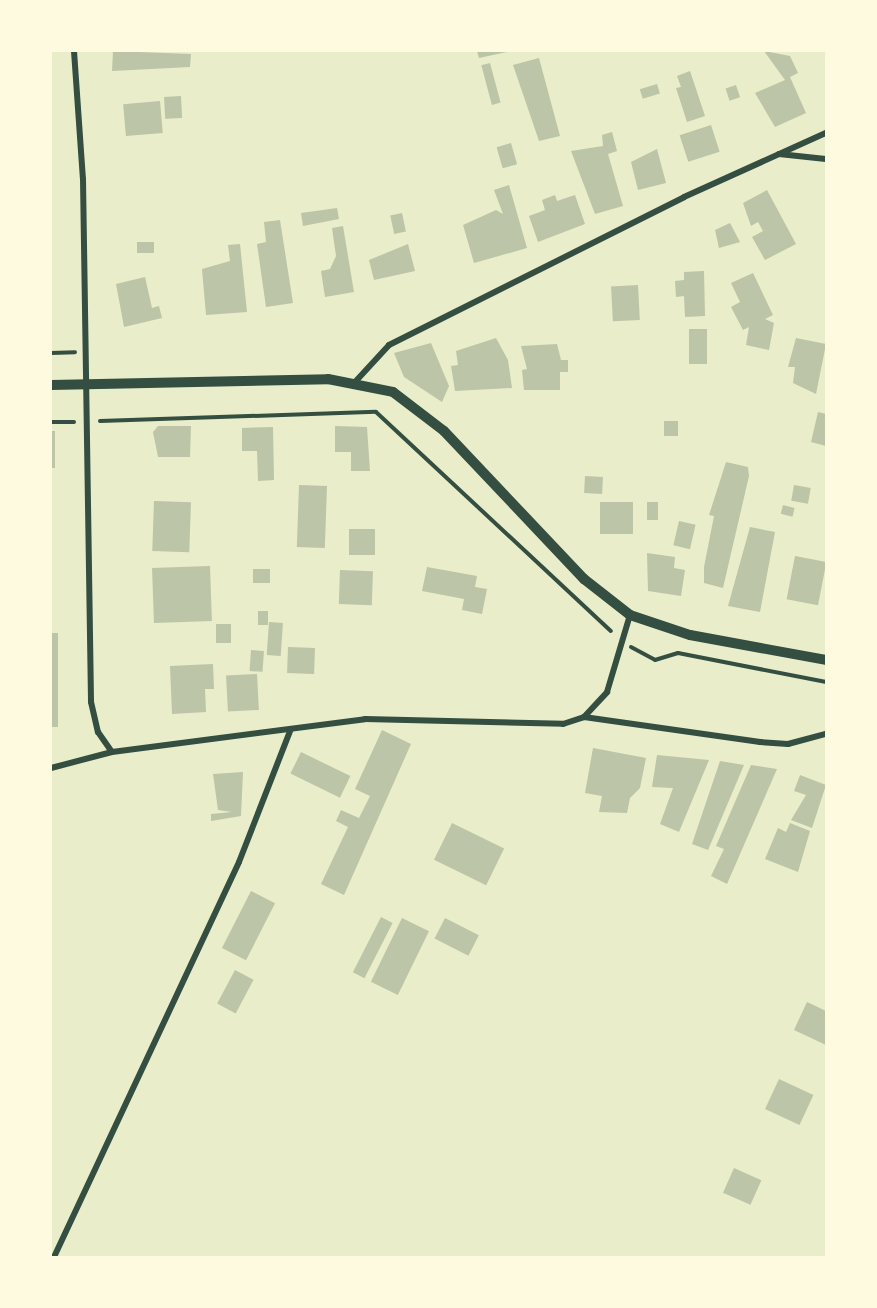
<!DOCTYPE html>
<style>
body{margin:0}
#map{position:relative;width:877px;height:1308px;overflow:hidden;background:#e9edc9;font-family:Commissioner,sans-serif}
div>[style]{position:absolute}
.building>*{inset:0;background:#bcc5a7;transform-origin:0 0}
.path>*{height:4px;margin:-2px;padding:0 2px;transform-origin:2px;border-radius:2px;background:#344e41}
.minor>*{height:6px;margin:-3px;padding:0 3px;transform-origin:3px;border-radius:3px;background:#344e41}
.tertiary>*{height:10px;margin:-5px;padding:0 5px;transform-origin:5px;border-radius:5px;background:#344e41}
span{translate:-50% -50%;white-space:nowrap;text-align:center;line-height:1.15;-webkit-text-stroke:5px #fefae0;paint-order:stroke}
.frame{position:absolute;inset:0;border:52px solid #fefae0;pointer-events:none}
</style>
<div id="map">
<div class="building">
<i style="clip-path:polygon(113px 51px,191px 54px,190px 67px,112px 71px)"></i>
<i style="clip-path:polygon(477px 51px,507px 51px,507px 52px,479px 58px)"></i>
<i style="clip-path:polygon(764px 51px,790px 56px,798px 73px,790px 77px,806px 113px,775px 127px,755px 93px,785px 80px)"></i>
<i style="clip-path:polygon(539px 58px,560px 136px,539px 141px,513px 65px)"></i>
<i style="left:490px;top:63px;width:41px;height:9px;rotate:75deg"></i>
<i style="clip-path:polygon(690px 71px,705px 116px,687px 122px,676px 88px,681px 87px,677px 76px)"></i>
<i style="left:657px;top:84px;width:10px;height:18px;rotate:73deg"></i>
<i style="left:736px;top:85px;width:13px;height:11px;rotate:72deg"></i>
<i style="left:181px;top:96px;width:22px;height:17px;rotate:87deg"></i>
<i style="left:160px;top:101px;width:32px;height:37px;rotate:85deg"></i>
<i style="left:711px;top:125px;width:28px;height:33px;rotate:72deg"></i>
<i style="clip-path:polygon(612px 132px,617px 151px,608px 154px,623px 206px,595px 214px,571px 151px,603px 146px,602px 135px)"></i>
<i style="left:511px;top:143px;width:22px;height:15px;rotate:74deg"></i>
<i style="clip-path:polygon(657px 149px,666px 183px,638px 190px,631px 162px)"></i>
<i style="clip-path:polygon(509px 185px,527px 248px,474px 263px,463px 225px,496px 210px,503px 214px,494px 190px)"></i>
<i style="clip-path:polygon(767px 190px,796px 244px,765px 260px,752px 237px,763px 231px,758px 222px,751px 226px,743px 203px)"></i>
<i style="clip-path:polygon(555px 195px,557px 201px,575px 195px,585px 224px,538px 242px,529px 216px,545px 210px,542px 200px)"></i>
<i style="clip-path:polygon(337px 208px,339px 219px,303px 226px,301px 213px)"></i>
<i style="left:402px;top:213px;width:19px;height:12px;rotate:78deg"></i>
<i style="clip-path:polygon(280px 220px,293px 303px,266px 307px,257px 244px,266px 242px,264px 222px)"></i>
<i style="clip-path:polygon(730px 223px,740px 242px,719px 248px,715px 230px)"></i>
<i style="clip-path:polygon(343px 226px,354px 292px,325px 297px,321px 271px,330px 269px,336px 256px,332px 228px)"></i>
<i style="left:137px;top:242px;width:17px;height:11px"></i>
<i style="clip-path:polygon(240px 244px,247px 312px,206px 315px,202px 269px,230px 261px,228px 245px)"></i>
<i style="clip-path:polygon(408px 244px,415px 271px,374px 280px,369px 260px)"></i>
<i style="clip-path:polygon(704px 271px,705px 316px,685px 317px,684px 296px,676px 297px,675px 281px,684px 280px,684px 272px)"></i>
<i style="clip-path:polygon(753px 273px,773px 315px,765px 319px,774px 323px,769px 350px,746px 345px,749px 327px,743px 330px,731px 307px,740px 302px,731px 283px)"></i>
<i style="clip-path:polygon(145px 277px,152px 308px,159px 306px,162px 318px,124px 327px,116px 284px)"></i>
<i style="left:638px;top:285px;width:35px;height:27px;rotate:87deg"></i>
<i style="left:689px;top:329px;width:18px;height:35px"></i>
<i style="clip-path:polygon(496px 338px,508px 360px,512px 388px,455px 391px,451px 366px,458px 365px,456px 351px)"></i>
<i style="clip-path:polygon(796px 338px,826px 344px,816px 394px,793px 383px,795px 367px,788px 367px)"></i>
<i style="clip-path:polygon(431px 343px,449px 386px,442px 402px,404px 377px,394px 353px)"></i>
<i style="clip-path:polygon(557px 344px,561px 360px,568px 360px,568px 372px,560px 372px,560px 390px,524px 390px,522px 370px,527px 369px,521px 346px)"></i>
<i style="clip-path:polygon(818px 412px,826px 414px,826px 446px,811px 442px)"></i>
<i style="left:664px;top:421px;width:14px;height:15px"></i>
<i style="clip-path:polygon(158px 426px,191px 426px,190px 457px,158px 457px,153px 432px)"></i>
<i style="clip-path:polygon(335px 426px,367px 427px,370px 471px,351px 471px,351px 452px,335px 452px)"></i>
<i style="clip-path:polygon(273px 427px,274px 480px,258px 481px,257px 451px,242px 451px,242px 428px)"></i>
<i style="left:55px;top:431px;width:37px;height:4px;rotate:90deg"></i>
<i style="clip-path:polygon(726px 462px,748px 467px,749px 476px,723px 588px,704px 583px,704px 567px,714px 516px,709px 515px)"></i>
<i style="left:585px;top:476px;width:18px;height:17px;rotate:3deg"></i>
<i style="left:299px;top:485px;width:28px;height:62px;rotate:2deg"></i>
<i style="left:794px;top:485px;width:17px;height:16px;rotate:10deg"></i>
<i style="left:154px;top:501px;width:37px;height:50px;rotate:2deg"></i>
<i style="left:600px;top:502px;width:33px;height:32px"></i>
<i style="left:647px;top:502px;width:11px;height:18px"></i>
<i style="left:783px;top:505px;width:12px;height:9px;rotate:14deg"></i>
<i style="left:679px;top:521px;width:17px;height:25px;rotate:13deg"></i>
<i style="clip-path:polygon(750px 527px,775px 532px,760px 612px,728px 606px)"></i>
<i style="left:349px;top:529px;width:26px;height:26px"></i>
<i style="clip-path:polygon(647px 553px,675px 557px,674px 568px,685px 570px,681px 596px,648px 591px)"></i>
<i style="left:795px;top:556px;width:32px;height:44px;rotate:11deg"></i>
<i style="left:210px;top:566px;width:55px;height:58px;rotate:88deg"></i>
<i style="clip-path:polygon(427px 567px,477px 576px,475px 587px,487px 589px,482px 614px,462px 610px,464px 599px,422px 591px)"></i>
<i style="left:253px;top:569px;width:17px;height:14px"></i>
<i style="left:340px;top:570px;width:33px;height:34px;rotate:2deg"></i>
<i style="left:258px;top:611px;width:10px;height:14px"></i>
<i style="left:269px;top:622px;width:14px;height:33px;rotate:4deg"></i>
<i style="left:216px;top:624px;width:15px;height:19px"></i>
<i style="left:51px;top:633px;width:7px;height:94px"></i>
<i style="left:288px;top:647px;width:27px;height:26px;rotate:2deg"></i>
<i style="left:251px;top:650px;width:13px;height:21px;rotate:4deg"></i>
<i style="clip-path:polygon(213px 664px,214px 689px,205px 689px,206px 712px,172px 714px,170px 666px)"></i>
<i style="left:257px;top:674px;width:36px;height:31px;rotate:87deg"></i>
<i style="clip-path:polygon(382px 730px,411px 744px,344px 895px,321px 884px,348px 827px,336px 821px,341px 810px,359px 818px,370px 796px,355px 789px)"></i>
<i style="clip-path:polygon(593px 748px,646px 758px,640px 788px,630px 798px,627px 813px,599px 812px,602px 796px,585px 793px)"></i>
<i style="left:301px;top:752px;width:55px;height:24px;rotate:26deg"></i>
<i style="clip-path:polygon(657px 755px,709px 760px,679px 832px,660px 824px,673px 788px,652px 787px)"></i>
<i style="clip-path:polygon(720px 761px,744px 765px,708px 850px,692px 844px)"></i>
<i style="clip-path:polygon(751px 765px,777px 769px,727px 884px,711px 876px,724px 849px,716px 846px)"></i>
<i style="clip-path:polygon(243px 772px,241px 816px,211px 821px,211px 814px,232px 812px,218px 810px,213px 774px)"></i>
<i style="clip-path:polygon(800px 775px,826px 785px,812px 828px,791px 820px,806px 795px,794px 791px)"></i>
<i style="left:452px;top:823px;width:58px;height:41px;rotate:26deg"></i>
<i style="clip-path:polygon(790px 823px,810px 831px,798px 872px,765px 859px,778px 828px,786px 832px)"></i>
<i style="left:251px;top:891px;width:27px;height:64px;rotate:27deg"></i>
<i style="left:381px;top:917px;width:13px;height:62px;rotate:27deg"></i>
<i style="left:402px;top:918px;width:30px;height:71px;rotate:26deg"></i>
<i style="left:445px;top:918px;width:38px;height:23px;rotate:27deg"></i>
<i style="left:235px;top:970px;width:21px;height:38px;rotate:28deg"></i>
<i style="clip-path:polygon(807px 1002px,826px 1011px,826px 1045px,794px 1030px)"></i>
<i style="left:779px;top:1079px;width:38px;height:33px;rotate:25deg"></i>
<i style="left:734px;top:1168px;width:30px;height:27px;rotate:24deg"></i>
</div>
<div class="path">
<i style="left:51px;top:353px;width:24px;rotate:-2deg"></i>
<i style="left:100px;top:421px;width:276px;rotate:-1.9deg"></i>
<i style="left:376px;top:412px;width:321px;rotate:43deg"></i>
<i style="left:51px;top:422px;width:23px"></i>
<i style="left:631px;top:647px;width:27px;rotate:28deg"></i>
<i style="left:655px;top:660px;width:24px;rotate:-17deg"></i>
<i style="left:678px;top:653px;width:151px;rotate:11.1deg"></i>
</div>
<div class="minor">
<i style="left:74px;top:51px;width:128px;rotate:86deg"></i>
<i style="left:83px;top:179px;width:523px;rotate:89.12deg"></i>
<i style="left:91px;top:702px;width:31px;rotate:77deg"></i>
<i style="left:98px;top:732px;width:24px;rotate:55deg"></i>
<i style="left:779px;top:154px;width:47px;rotate:6.1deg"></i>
<i style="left:355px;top:382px;width:50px;rotate:-47.4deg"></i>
<i style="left:389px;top:345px;width:330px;rotate:-26.6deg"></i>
<i style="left:684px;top:197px;width:156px;rotate:-24.3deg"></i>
<i style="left:584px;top:717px;width:178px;rotate:8.1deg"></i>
<i style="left:760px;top:742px;width:28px;rotate:4deg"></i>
<i style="left:788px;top:744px;width:39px;rotate:-15deg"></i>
<i style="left:51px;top:768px;width:63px;rotate:-14.7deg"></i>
<i style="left:112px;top:752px;width:255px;rotate:-7.4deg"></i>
<i style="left:365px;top:719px;width:198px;rotate:1.4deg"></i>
<i style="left:563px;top:724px;width:22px;rotate:-18deg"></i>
<i style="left:584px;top:717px;width:34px;rotate:-47deg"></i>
<i style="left:607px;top:692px;width:80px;rotate:-73.4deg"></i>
<i style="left:54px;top:1257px;width:436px;rotate:-64.9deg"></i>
<i style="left:239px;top:862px;width:141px;rotate:-68.7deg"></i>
</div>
<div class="tertiary">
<i style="left:51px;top:385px;width:277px;rotate:-1.2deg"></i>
<i style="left:328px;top:379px;width:66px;rotate:11.3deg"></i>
<i style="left:393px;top:392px;width:64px;rotate:37.4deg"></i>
<i style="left:444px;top:431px;width:204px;rotate:46.6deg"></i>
<i style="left:584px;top:579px;width:58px;rotate:38deg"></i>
<i style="left:630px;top:615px;width:63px;rotate:18.4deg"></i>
<i style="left:690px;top:635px;width:138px;rotate:10.4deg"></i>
</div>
<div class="frame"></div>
</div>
